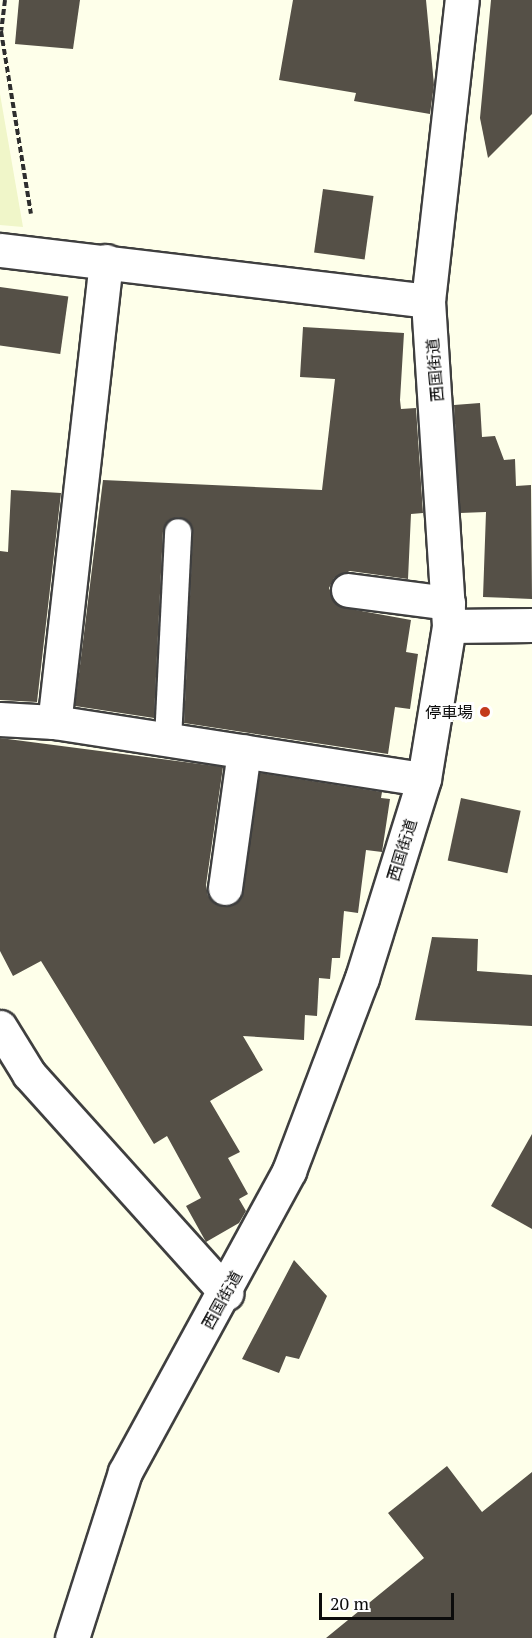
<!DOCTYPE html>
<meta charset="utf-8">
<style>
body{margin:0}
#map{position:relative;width:532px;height:1638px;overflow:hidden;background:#feffea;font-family:"PT Serif","Noto Sans JP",serif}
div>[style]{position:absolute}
.farmland>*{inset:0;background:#f0f6c9}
.building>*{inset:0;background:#555047;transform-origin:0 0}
.path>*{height:4px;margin-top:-2px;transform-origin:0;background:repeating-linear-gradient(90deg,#2e2e2e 0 6px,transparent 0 9px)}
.roads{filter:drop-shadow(2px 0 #3f3f3f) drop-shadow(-2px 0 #3f3f3f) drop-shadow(0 2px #3f3f3f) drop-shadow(0 -2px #3f3f3f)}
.service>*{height:26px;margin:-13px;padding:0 13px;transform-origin:13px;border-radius:13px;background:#fff}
.minor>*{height:33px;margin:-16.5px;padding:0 16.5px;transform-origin:16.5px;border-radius:16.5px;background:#fff}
.dots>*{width:16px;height:16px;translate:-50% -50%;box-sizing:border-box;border:3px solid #fff;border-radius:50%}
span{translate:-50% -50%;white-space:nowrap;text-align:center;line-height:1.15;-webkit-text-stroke:6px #fff;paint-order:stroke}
.street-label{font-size:16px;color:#0c0c0c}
.poi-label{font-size:16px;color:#0c0c0c}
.right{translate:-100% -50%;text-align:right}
.scale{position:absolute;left:319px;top:1593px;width:135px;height:27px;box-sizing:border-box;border:3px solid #0c0c0c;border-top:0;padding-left:8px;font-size:18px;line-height:21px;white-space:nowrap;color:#0c0c0c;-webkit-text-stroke:4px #fff;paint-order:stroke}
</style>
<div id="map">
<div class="farmland">
<i style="clip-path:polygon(0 94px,23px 227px,0 225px)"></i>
</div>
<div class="building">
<i style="clip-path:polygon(19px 0,80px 0,73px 49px,15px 44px)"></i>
<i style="clip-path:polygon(293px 0,426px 0,434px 85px,430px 114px,354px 101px,356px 93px,279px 80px)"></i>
<i style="clip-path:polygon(491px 0,532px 0,532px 114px,488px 158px,480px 118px)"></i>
<i style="left:323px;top:189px;width:51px;height:64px;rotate:8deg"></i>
<i style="left:0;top:287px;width:69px;height:58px;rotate:8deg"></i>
<i style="clip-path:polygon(303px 327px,404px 333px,400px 400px,401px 409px,416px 408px,423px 513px,411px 514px,408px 579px,350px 571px,334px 578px,329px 588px,336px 604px,345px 608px,411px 620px,406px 652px,418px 654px,410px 709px,395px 707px,388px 754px,184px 723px,193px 533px,179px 517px,171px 519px,163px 531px,154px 718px,75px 706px,103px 480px,322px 490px,335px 379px,300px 377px)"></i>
<i style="clip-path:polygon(480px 403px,482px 437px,495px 436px,504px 460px,515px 459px,516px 486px,531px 485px,532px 599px,483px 597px,486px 512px,460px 513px,454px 405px)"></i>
<i style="clip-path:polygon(11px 490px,61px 493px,37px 702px,0 700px,0 551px,8px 552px)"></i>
<i style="clip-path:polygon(0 738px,223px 767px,206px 885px,208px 896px,222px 906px,233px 905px,243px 891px,260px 773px,382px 792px,381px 798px,390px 799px,382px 852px,366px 850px,358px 913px,344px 911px,340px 958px,332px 958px,330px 979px,319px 978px,317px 1016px,305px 1015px,304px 1040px,243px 1036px,263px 1070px,210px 1101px,240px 1152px,228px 1158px,248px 1194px,239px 1199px,246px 1211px,239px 1223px,206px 1242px,186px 1206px,201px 1198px,167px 1136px,154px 1144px,41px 961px,13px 976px,0 951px)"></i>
<i style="left:461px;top:798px;width:61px;height:64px;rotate:12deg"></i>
<i style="clip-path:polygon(432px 937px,478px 939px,477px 971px,532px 975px,532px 1026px,415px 1020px)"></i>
<i style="clip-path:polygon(532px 1134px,532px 1229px,491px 1206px)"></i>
<i style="clip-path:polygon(294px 1260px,327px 1296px,299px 1359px,286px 1356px,279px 1373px,242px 1359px)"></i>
<i style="clip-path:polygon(447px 1466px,482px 1512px,532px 1472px,532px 1638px,326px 1638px,424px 1558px,388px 1513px)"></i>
</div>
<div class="path">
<i style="left:5px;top:0;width:31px;rotate:97deg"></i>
<i style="left:1px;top:31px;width:185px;rotate:80.7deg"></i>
</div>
<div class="roads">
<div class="service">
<i style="left:168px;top:740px;width:208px;rotate:-87.2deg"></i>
</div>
<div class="minor">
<i style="left:0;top:250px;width:431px;rotate:6.8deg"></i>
<i style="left:106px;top:261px;width:464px;rotate:96.4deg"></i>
<i style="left:54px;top:722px;width:374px;rotate:8.8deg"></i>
<i style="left:348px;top:590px;width:101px;rotate:7.4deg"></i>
<i style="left:449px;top:626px;width:83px;rotate:-0.7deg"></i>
<i style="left:0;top:719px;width:54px;rotate:3.2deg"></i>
<i style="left:225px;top:888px;width:138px;rotate:-82.1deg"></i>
<i style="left:0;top:1027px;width:55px;rotate:58.3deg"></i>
<i style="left:29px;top:1074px;width:295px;rotate:48deg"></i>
<i style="left:72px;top:1638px;width:174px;rotate:-72.3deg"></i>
<i style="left:125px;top:1472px;width:343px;rotate:-61.4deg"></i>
<i style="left:289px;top:1171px;width:206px;rotate:-69.3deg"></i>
<i style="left:362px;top:978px;width:208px;rotate:-72.7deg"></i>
<i style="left:424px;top:779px;width:155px;rotate:-80.7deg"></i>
<i style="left:449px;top:626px;width:326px;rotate:-93.7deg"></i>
<i style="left:428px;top:301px;width:303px;rotate:-83.6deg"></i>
</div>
</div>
<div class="dots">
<i style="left:485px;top:712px;background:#c33a1c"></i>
</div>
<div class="street-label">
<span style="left:435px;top:370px;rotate:-95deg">西国街道</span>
<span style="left:402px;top:850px;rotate:-73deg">西国街道</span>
<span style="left:222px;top:1300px;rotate:-61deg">西国街道</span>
</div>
<div class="poi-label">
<span class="right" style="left:473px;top:712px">停車場</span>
</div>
<div class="scale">20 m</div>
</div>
